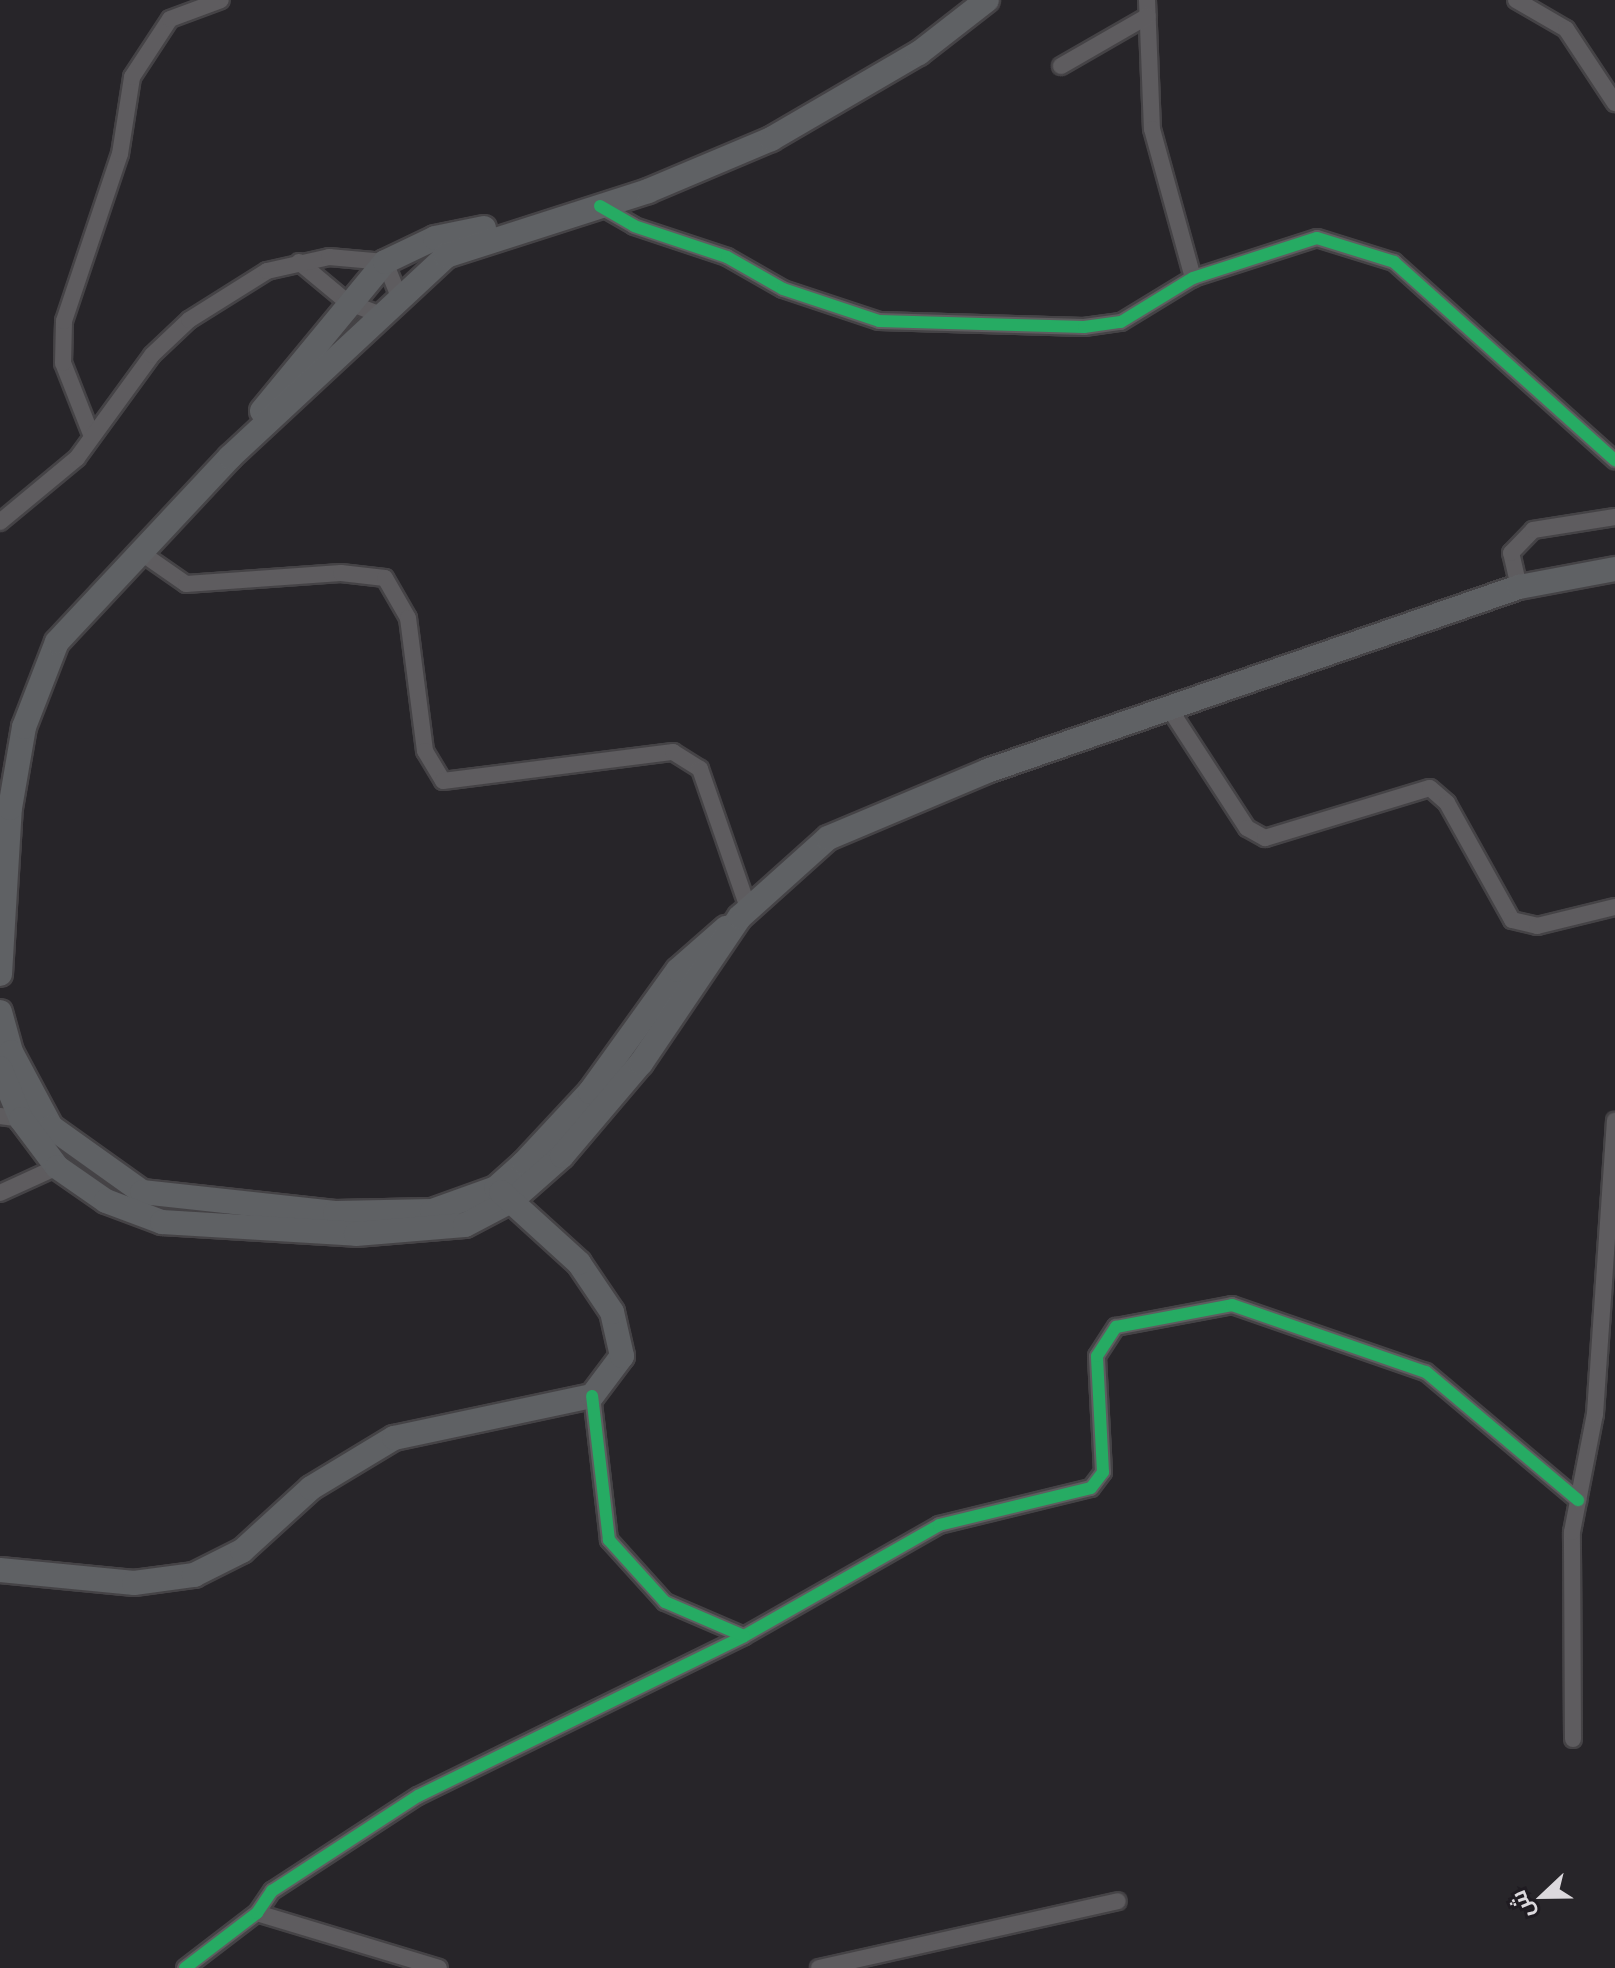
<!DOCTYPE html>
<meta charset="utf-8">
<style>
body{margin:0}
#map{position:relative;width:1615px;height:1968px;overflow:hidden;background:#272529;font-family:"Open Sans",Cairo,sans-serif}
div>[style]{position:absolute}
.roads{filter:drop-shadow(2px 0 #454346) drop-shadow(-2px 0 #454346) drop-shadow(0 2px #454346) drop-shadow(0 -2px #454346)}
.street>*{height:16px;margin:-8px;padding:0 8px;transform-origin:8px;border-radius:8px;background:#5e5c5f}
.secondary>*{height:24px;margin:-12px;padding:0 12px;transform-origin:12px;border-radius:12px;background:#5f6164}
.cycleway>*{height:12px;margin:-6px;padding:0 6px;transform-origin:6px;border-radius:6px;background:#26ab63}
span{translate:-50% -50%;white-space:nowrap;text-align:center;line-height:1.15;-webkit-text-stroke:6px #1f1b21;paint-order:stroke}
.north{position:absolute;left:1503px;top:1856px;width:80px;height:80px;-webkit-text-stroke:6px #1f1b21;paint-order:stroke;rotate:248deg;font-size:22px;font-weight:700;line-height:32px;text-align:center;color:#dcd9dd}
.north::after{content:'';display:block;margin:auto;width:28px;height:36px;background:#dcd9dd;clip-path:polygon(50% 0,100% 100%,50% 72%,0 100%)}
</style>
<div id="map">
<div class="roads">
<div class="street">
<i style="left:1147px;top:0;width:129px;rotate:87.8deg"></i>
<i style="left:1152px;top:129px;width:155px;rotate:74.6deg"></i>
<i style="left:1516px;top:0;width:58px;rotate:30.1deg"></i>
<i style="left:1566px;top:29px;width:89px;rotate:56.5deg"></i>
<i style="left:1061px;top:66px;width:100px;rotate:-29.9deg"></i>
<i style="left:600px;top:206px;width:39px;rotate:30deg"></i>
<i style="left:634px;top:226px;width:98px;rotate:18.4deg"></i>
<i style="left:727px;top:257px;width:64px;rotate:29.7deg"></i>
<i style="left:783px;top:289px;width:101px;rotate:18.4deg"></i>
<i style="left:879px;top:321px;width:205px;rotate:1.7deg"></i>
<i style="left:1084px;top:327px;width:37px;rotate:-8deg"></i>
<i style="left:1121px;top:322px;width:84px;rotate:-31.4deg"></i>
<i style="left:1193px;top:278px;width:130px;rotate:-17.9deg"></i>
<i style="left:1317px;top:238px;width:81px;rotate:17.3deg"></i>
<i style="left:1394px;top:262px;width:297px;rotate:41.9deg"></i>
<i style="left:299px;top:262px;width:62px;rotate:39.8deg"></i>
<i style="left:347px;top:302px;width:33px;rotate:21deg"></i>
<i style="left:91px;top:434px;width:76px;rotate:-111.5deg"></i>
<i style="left:63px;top:363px;width:42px;rotate:-88.6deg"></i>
<i style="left:64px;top:321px;width:176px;rotate:-71.5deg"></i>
<i style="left:120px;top:154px;width:78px;rotate:-81.1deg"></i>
<i style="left:132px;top:77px;width:69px;rotate:-56.8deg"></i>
<i style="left:170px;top:19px;width:54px;rotate:-20.4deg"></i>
<i style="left:0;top:522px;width:100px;rotate:-39.7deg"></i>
<i style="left:77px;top:458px;width:127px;rotate:-53.9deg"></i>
<i style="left:152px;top:355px;width:51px;rotate:-43.4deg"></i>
<i style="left:189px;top:320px;width:92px;rotate:-32.1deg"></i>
<i style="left:267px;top:271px;width:64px;rotate:-12.7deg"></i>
<i style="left:329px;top:257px;width:56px;rotate:5.1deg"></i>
<i style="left:385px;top:262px;width:35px;rotate:68deg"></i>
<i style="left:140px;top:552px;width:56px;rotate:34.8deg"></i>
<i style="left:186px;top:584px;width:155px;rotate:-4.1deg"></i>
<i style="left:341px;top:573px;width:44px;rotate:6.5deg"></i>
<i style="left:385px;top:578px;width:46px;rotate:60.1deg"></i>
<i style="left:408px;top:618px;width:134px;rotate:82.7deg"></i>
<i style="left:425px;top:751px;width:35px;rotate:59deg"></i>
<i style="left:443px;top:781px;width:232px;rotate:-7.2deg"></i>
<i style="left:673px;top:752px;width:32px;rotate:32deg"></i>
<i style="left:700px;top:769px;width:147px;rotate:70.9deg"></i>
<i style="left:1519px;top:587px;width:35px;rotate:-103deg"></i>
<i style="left:1511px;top:553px;width:32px;rotate:-46deg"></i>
<i style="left:1533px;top:530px;width:83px;rotate:-9deg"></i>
<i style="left:1169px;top:708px;width:143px;rotate:57deg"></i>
<i style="left:1247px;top:828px;width:21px;rotate:29deg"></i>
<i style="left:1265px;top:838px;width:172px;rotate:-16.9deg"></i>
<i style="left:1430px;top:788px;width:23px;rotate:41deg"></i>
<i style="left:1447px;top:803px;width:134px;rotate:60.9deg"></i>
<i style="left:1512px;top:920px;width:26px;rotate:13deg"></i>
<i style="left:1537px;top:926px;width:80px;rotate:-13.7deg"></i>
<i style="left:0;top:1116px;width:21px;rotate:8deg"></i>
<i style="left:0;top:1193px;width:63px;rotate:-24.5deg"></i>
<i style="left:744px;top:1636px;width:224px;rotate:-29.6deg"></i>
<i style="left:939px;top:1525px;width:156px;rotate:-13.7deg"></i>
<i style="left:1091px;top:1488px;width:20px;rotate:-53deg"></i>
<i style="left:1103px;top:1472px;width:116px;rotate:-93deg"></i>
<i style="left:1097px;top:1356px;width:35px;rotate:-57deg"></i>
<i style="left:1116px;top:1327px;width:118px;rotate:-10.7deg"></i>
<i style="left:1232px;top:1305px;width:205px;rotate:19.1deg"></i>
<i style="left:1426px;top:1372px;width:199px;rotate:40.1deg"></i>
<i style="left:1573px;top:1739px;width:207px;rotate:-90.3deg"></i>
<i style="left:1572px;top:1532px;width:120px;rotate:-79deg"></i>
<i style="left:1595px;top:1414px;width:294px;rotate:-86.1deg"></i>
<i style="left:257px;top:1913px;width:190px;rotate:16.8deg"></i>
<i style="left:185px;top:1968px;width:91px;rotate:-37.4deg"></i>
<i style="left:257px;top:1913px;width:27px;rotate:-56deg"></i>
<i style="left:272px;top:1891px;width:174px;rotate:-33.1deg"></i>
<i style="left:418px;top:1796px;width:363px;rotate:-26.1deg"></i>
<i style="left:744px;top:1636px;width:86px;rotate:-156.7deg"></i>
<i style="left:665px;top:1602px;width:84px;rotate:-132.1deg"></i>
<i style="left:609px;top:1540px;width:145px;rotate:-96.7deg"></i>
<i style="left:819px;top:1968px;width:306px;rotate:-12.6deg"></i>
</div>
<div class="secondary">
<i style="left:262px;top:411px;width:193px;rotate:-50.5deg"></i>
<i style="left:385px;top:262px;width:55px;rotate:-25.6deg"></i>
<i style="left:435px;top:238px;width:50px;rotate:-11.5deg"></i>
<i style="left:0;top:974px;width:166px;rotate:-86.6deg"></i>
<i style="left:10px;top:808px;width:82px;rotate:-80.2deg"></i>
<i style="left:24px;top:727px;width:91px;rotate:-68.8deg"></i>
<i style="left:57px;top:642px;width:253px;rotate:-46.9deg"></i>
<i style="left:230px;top:457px;width:295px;rotate:-42.9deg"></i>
<i style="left:446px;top:256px;width:212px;rotate:-17.8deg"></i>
<i style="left:648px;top:191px;width:134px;rotate:-22.9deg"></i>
<i style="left:771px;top:139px;width:171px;rotate:-30.2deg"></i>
<i style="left:919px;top:53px;width:86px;rotate:-37.9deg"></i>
<i style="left:0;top:1012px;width:41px;rotate:74.6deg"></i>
<i style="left:11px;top:1052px;width:85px;rotate:61.9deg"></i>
<i style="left:51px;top:1127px;width:112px;rotate:35.5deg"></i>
<i style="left:142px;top:1192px;width:194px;rotate:6.2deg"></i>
<i style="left:335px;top:1213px;width:97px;rotate:-1.2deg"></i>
<i style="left:432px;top:1211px;width:68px;rotate:-19.8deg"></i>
<i style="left:496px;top:1188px;width:38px;rotate:-42deg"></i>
<i style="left:524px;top:1163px;width:97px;rotate:-47.1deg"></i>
<i style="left:590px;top:1092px;width:150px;rotate:-54.2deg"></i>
<i style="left:678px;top:970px;width:64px;rotate:-41.2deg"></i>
<i style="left:0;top:1068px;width:55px;rotate:67.6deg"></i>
<i style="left:21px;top:1119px;width:60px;rotate:53.1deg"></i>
<i style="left:57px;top:1167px;width:60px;rotate:34.8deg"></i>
<i style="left:106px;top:1201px;width:60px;rotate:20.6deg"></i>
<i style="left:162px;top:1222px;width:194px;rotate:3.5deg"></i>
<i style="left:356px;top:1234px;width:109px;rotate:-4.7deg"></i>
<i style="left:465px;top:1225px;width:52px;rotate:-27.6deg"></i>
<i style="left:511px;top:1201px;width:68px;rotate:-41.4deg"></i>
<i style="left:562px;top:1156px;width:122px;rotate:-49.7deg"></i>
<i style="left:641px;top:1063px;width:176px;rotate:-55.9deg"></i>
<i style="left:740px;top:917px;width:118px;rotate:-41.9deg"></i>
<i style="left:828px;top:838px;width:173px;rotate:-22.8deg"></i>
<i style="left:987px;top:771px;width:563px;rotate:-19.08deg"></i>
<i style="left:1519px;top:587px;width:98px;rotate:-10.6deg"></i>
<i style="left:0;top:1570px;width:135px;rotate:5.5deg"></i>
<i style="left:134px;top:1583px;width:61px;rotate:-7.6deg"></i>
<i style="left:194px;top:1575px;width:54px;rotate:-26.6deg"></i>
<i style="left:242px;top:1551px;width:93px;rotate:-42.4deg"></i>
<i style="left:311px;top:1488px;width:97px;rotate:-31.1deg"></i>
<i style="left:394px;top:1438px;width:202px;rotate:-12deg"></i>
<i style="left:592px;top:1396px;width:50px;rotate:-53.1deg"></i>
<i style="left:622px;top:1356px;width:45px;rotate:-102.8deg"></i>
<i style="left:612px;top:1312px;width:59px;rotate:-124deg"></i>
<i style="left:579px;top:1263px;width:105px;rotate:-137.7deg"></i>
</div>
</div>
<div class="cycleway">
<i style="left:600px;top:206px;width:39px;rotate:30deg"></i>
<i style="left:634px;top:226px;width:98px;rotate:18.4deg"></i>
<i style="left:727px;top:257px;width:64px;rotate:29.7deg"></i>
<i style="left:783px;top:289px;width:101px;rotate:18.4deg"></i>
<i style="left:879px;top:321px;width:205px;rotate:1.7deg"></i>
<i style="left:1084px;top:327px;width:37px;rotate:-8deg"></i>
<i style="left:1121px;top:322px;width:84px;rotate:-31.4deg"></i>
<i style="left:1193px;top:278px;width:130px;rotate:-17.9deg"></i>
<i style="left:1317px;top:238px;width:81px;rotate:17.3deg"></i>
<i style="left:1394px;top:262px;width:297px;rotate:41.9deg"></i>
<i style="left:744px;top:1636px;width:224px;rotate:-29.6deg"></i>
<i style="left:939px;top:1525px;width:156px;rotate:-13.7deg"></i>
<i style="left:1091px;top:1488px;width:20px;rotate:-53deg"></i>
<i style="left:1103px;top:1472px;width:116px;rotate:-93deg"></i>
<i style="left:1097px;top:1356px;width:35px;rotate:-57deg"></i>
<i style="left:1116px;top:1327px;width:118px;rotate:-10.7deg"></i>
<i style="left:1232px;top:1305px;width:205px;rotate:19.1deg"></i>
<i style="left:1426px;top:1372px;width:199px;rotate:40.1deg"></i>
<i style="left:185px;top:1968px;width:91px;rotate:-37.4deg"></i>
<i style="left:257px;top:1913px;width:27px;rotate:-56deg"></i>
<i style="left:272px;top:1891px;width:174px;rotate:-33.1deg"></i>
<i style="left:418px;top:1796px;width:363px;rotate:-26.1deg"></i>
<i style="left:744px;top:1636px;width:86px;rotate:-156.7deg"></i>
<i style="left:665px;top:1602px;width:84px;rotate:-132.1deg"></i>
<i style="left:609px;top:1540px;width:145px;rotate:-96.7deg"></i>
</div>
<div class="north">ش</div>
</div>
